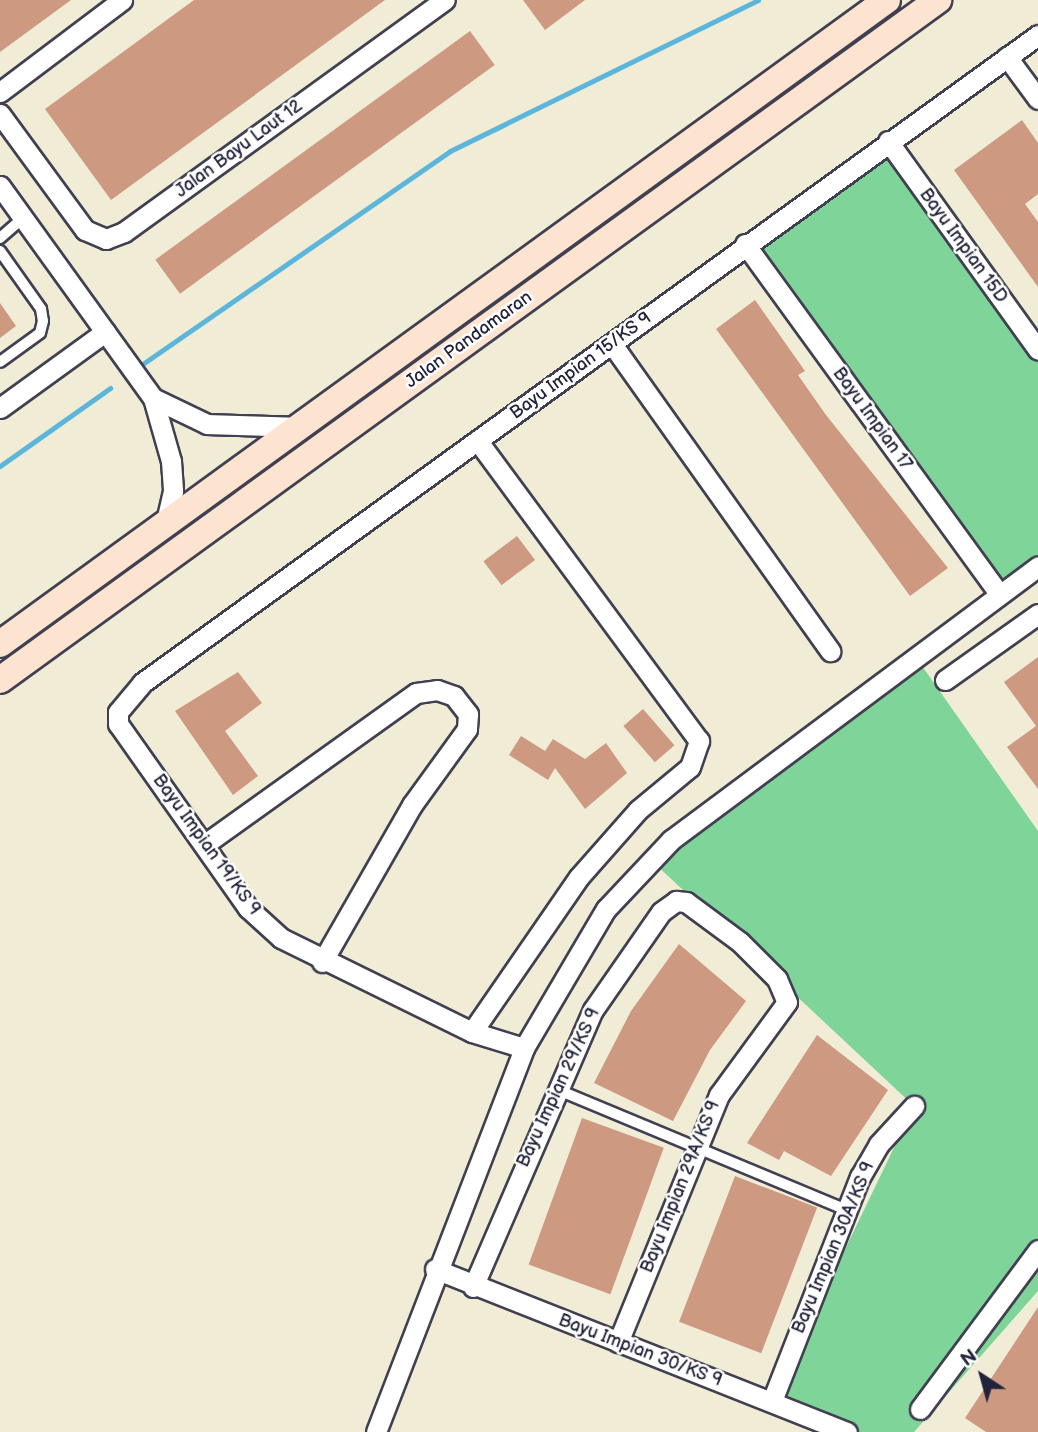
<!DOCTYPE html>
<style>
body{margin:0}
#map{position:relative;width:1038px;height:1432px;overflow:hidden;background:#f0ecd5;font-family:"Balsamiq Sans",sans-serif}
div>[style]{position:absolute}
.green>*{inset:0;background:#7fd599}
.stream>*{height:5px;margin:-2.5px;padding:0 2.5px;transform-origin:2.5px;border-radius:2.5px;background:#5cb5da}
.building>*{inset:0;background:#cd9a81;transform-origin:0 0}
.roads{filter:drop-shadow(2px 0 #414052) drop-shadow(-2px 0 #414052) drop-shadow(0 2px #414052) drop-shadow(0 -2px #414052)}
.lane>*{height:10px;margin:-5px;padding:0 5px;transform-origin:5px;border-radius:5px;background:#fff}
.street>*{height:19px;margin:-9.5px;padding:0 9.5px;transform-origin:9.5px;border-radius:9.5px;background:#fff}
.secondary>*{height:26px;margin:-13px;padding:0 13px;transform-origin:13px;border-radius:13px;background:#fde4d0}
span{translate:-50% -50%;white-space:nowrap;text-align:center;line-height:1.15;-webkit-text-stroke:5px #fff;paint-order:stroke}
.street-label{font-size:18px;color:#22223b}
.north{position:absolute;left:947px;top:1341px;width:70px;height:70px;-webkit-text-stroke:5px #fff;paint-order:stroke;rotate:324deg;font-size:19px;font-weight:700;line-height:28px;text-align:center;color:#22223b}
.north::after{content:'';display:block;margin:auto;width:24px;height:32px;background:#22223b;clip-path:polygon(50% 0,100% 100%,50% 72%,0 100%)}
</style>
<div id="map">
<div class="green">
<i style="clip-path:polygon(888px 141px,1038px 344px,1038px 566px,999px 594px,745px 244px)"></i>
<i style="clip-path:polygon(915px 656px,1038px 831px,1038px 1291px,914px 1432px,847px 1432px,772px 1401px,914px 1106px,652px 861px)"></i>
</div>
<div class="stream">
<i style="left:144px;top:363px;width:372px;rotate:-34.7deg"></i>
<i style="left:450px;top:151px;width:343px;rotate:-26.1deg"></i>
<i style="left:0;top:466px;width:135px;rotate:-35.3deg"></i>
</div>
<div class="building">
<i style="clip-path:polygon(0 0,71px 0,0 52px)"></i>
<i style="clip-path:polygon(194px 0,385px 0,111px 200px,45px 109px)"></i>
<i style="clip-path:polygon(523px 0,585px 0,545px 30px)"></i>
<i style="left:470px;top:31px;width:42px;height:389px;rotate:54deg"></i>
<i style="clip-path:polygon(1022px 120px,1038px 143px,1038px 194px,1025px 204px,1038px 222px,1038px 287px,954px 170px)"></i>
<i style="clip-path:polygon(755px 300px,805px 371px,798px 375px,826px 415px,948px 568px,910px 596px,716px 329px)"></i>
<i style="clip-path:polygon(0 303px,16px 326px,0 338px)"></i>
<i style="left:517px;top:536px;width:30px;height:42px;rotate:53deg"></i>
<i style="clip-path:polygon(1038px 657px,1038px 789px,1007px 747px,1036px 726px,1004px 682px)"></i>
<i style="clip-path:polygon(238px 672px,262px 703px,225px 731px,258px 776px,233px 795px,175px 711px)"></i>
<i style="left:643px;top:709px;width:48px;height:26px;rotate:49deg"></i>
<i style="clip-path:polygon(521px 736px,545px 751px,553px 739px,585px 759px,606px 743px,627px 773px,585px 809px,555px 768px,548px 780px,509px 755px)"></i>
<i style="clip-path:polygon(679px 944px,746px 1001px,710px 1050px,673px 1121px,594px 1083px,631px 1011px)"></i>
<i style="clip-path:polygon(817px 1035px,888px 1090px,831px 1176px,784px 1151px,779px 1160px,747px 1143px)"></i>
<i style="left:582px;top:1118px;width:87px;height:156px;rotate:20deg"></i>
<i style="left:735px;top:1176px;width:88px;height:156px;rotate:21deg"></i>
<i style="clip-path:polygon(1038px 1307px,1038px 1432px,986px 1432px,965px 1418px)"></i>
</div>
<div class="roads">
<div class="lane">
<i style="left:0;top:238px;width:30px;rotate:-41deg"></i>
<i style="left:0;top:251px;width:71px;rotate:54.7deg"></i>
<i style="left:41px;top:309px;width:12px;rotate:81deg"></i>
<i style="left:43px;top:321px;width:12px;rotate:104deg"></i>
<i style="left:40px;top:333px;width:49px;rotate:144.1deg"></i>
<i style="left:556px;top:1089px;width:314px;rotate:22.6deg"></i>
</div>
<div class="street">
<i style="left:1007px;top:57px;width:52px;rotate:53.6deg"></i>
<i style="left:0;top:92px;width:153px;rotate:-37deg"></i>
<i style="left:0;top:114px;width:144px;rotate:53.8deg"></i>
<i style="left:85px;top:230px;width:23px;rotate:23deg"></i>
<i style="left:106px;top:239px;width:19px;rotate:-21deg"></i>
<i style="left:124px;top:232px;width:396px;rotate:-35.9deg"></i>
<i style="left:888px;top:141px;width:257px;rotate:54.3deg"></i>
<i style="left:0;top:186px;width:261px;rotate:54.2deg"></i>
<i style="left:153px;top:398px;width:66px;rotate:74.1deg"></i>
<i style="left:171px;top:461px;width:30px;rotate:86deg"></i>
<i style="left:173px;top:491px;width:35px;rotate:103deg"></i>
<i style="left:745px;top:244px;width:432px;rotate:54deg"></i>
<i style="left:612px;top:344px;width:377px;rotate:54.6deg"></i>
<i style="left:153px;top:398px;width:60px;rotate:25.7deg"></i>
<i style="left:207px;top:424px;width:94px;rotate:1.8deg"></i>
<i style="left:0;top:408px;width:130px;rotate:-35.9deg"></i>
<i style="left:945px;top:680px;width:114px;rotate:-35.4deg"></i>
<i style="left:205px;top:844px;width:259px;rotate:-35.6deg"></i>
<i style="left:416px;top:693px;width:21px;rotate:-8deg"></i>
<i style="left:437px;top:690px;width:18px;rotate:19deg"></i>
<i style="left:454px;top:696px;width:23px;rotate:52deg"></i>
<i style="left:468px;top:714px;width:15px;rotate:94deg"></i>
<i style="left:467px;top:729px;width:94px;rotate:125.9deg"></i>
<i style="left:412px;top:805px;width:181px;rotate:119.8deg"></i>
<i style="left:472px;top:1032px;width:188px;rotate:-55.4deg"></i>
<i style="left:579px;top:877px;width:89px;rotate:-48.6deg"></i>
<i style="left:638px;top:810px;width:67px;rotate:-39.6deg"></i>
<i style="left:690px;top:767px;width:28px;rotate:-71deg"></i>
<i style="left:699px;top:741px;width:373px;rotate:-126.4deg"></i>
<i style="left:524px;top:1048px;width:54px;rotate:-162.9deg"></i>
<i style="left:472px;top:1032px;width:213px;rotate:-153.8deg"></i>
<i style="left:281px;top:938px;width:45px;rotate:-137.7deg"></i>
<i style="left:248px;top:908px;width:225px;rotate:-125.2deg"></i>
<i style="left:118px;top:724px;width:12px;rotate:-90deg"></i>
<i style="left:118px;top:712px;width:38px;rotate:-50deg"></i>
<i style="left:142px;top:683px;width:1106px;rotate:-35.87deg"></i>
<i style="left:435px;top:1269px;width:443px;rotate:21.6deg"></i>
<i style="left:473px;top:1287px;width:302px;rotate:-66.6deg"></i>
<i style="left:593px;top:1010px;width:119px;rotate:-55.2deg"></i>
<i style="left:661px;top:912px;width:19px;rotate:-36deg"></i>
<i style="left:676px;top:901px;width:10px;rotate:6deg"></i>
<i style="left:686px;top:902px;width:67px;rotate:36.5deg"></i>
<i style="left:740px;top:942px;width:52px;rotate:45deg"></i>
<i style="left:777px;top:979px;width:25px;rotate:67deg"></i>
<i style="left:787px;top:1002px;width:115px;rotate:126.2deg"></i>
<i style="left:719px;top:1095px;width:267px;rotate:112.2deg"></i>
<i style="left:772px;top:1401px;width:241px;rotate:-68.6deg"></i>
<i style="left:860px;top:1177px;width:38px;rotate:-60deg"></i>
<i style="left:879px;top:1144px;width:52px;rotate:-47.4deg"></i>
<i style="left:920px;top:1409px;width:198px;rotate:-53.4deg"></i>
<i style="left:376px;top:1432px;width:412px;rotate:-68.9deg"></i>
<i style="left:524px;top:1048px;width:161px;rotate:-59.5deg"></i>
<i style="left:606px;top:909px;width:95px;rotate:-46.7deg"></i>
<i style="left:671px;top:840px;width:458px;rotate:-36.7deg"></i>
</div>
<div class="secondary">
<i style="left:0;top:644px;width:1096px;rotate:-35.98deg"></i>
<i style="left:0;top:680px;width:1159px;rotate:-35.94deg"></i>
</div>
</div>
<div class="street-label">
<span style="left:239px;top:149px;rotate:-36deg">Jalan Bayu Laut 12</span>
<span style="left:963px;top:246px;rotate:54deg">Bayu Impian 15D</span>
<span style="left:469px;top:340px;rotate:-36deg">Jalan Pandamaran</span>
<span style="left:581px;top:366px;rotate:-36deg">Bayu Impian 15/KS 9</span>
<span style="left:872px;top:419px;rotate:54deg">Bayu Impian 17</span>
<span style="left:206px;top:845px;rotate:54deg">Bayu Impian 19/KS 9</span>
<span style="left:559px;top:1088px;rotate:-65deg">Bayu Impian 29/KS 9</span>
<span style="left:681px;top:1187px;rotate:-68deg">Bayu Impian 29A/KS 9</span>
<span style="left:834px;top:1248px;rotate:-67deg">Bayu Impian 30A/KS 9</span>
<span style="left:640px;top:1351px;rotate:21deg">Bayu Impian 30/KS 9</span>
</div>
<div class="north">N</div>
</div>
